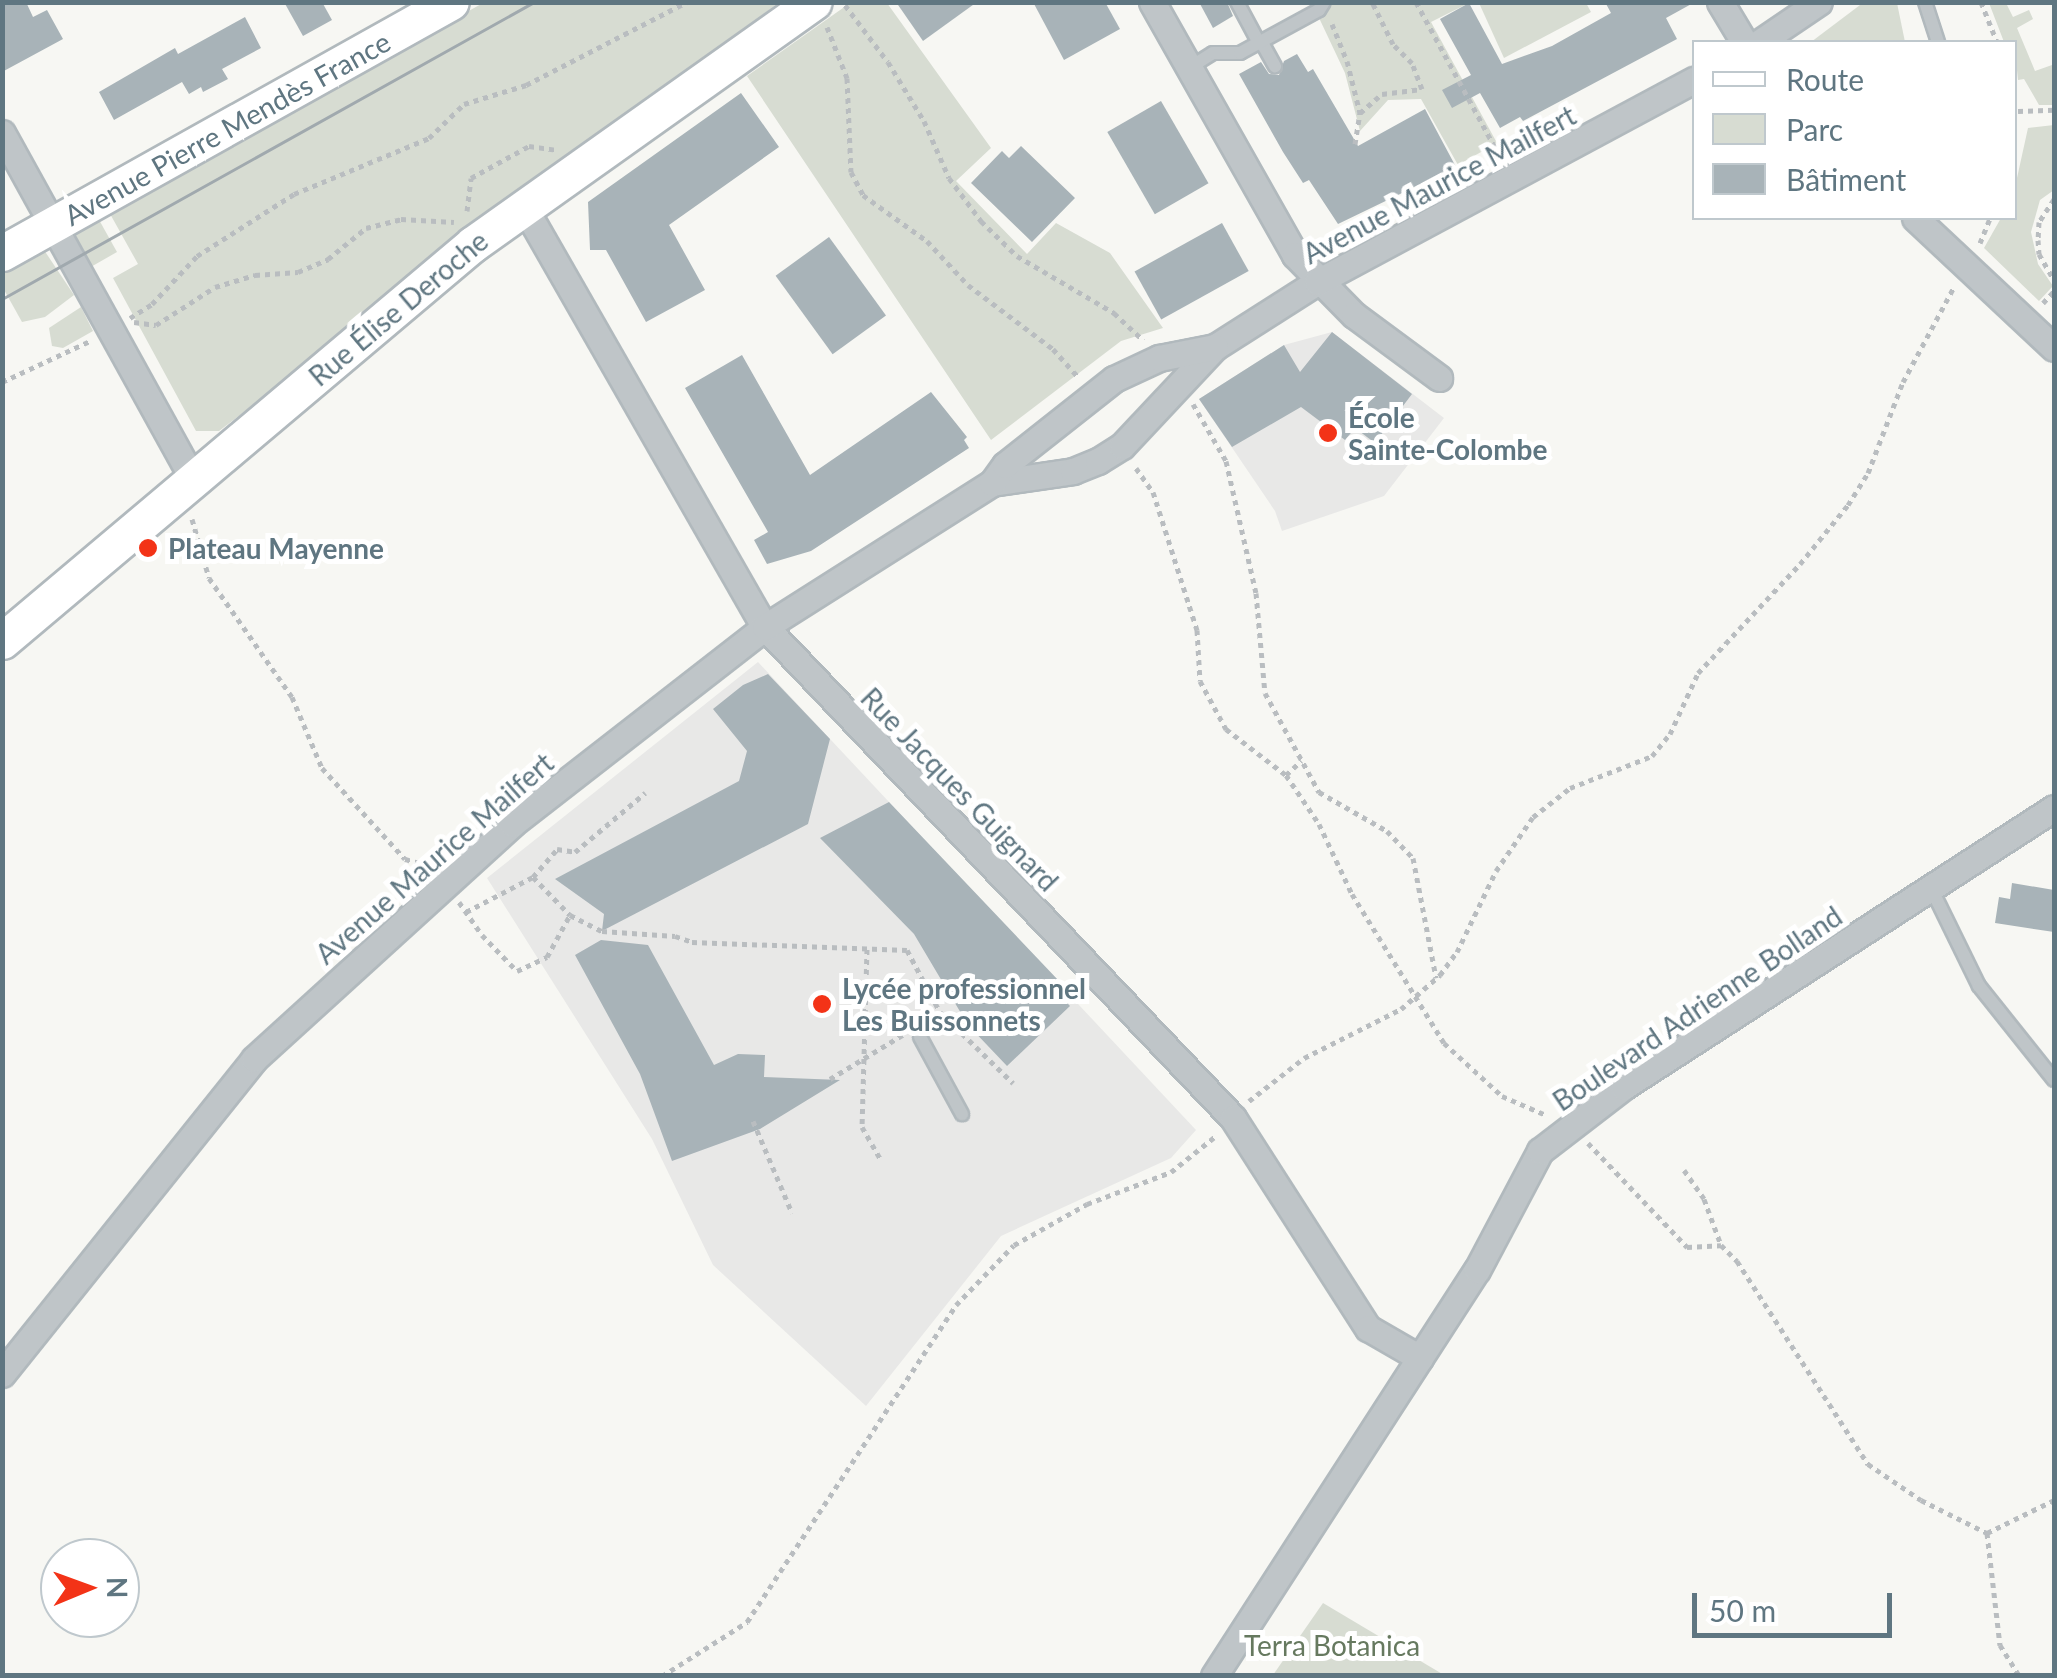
<!DOCTYPE html>
<meta charset="utf-8">
<style>
body{margin:0}
#map{position:relative;width:2057px;height:1678px;overflow:hidden;background:#f7f7f3;font-family:Lato,sans-serif}
div>[style]{position:absolute}
.built>*{inset:0;background:#e8e8e7}
.green>*{inset:0;background:#d7dcd2}
.building>*{inset:0;background:#a8b3b8;transform-origin:0 0}
.path>*{height:5px;margin-top:-2.5px;transform-origin:0;background:repeating-linear-gradient(90deg,#b9bdc0 0 5px,transparent 0 10px)}
.roads{filter:drop-shadow(2px 0 #b1b9bd) drop-shadow(-2px 0 #b1b9bd) drop-shadow(0 2px #b1b9bd) drop-shadow(0 -2px #b1b9bd)}
.service>*{height:12px;margin:-6px;padding:0 6px;transform-origin:6px;border-radius:6px;background:#bfc5c8}
.minor>*{height:25px;margin:-12.5px;padding:0 12.5px;transform-origin:12.5px;border-radius:12.5px;background:#bfc5c8}
.secondary>*{height:35px;margin:-17.5px;padding:0 17.5px;transform-origin:17.5px;border-radius:17.5px;background:#fff}
.tram>*{height:2.5px;margin:-1.25px;padding:0 1.25px;transform-origin:1.25px;border-radius:1.25px;background:#a0a9ae}
.dots>*{width:28px;height:28px;translate:-50% -50%;box-sizing:border-box;border:5px solid #fff;border-radius:50%}
span{translate:-50% -50%;white-space:nowrap;text-align:center;line-height:1.15;-webkit-text-stroke:10px #fff;paint-order:stroke}
.street-label{font-size:28px;color:#5f7681}
.poi-label{font-size:28px;color:#5f7681;font-weight:700}
.left{translate:0 -50%;text-align:left}
.park-label{font-size:28px;color:#66795f}
.frame{position:absolute;inset:0;border:5px solid #5f7681;pointer-events:none}
.legend{position:absolute;left:1692px;top:40px;width:325px;height:180px;box-sizing:border-box;background:#fff;border:2px solid #bfc8cd;margin:0;padding:12px 18px;list-style:none;font-size:30px;color:#5f7681}
.legend li{display:flex;align-items:center;gap:20px;height:50px}
.legend b{width:50px;border:2px solid #bfc8cd}
.north{position:absolute;left:40px;top:1538px;width:100px;height:100px;box-sizing:border-box;background:#fff;border:2px solid #bfc8cd;border-radius:50%;rotate:89deg;font-size:28px;font-weight:700;line-height:40px;text-align:center;color:#5f7681}
.north::after{content:'';display:block;margin:auto;width:35px;height:45px;background:#f33317;clip-path:polygon(50% 0,100% 100%,50% 72%,0 100%)}
.scale{position:absolute;left:1692px;top:1593px;width:200px;height:45px;box-sizing:border-box;border:5px solid #5f7681;border-top:0;padding-left:12px;font-size:30px;line-height:35px;white-space:nowrap;color:#5f7681;-webkit-text-stroke:8px #fff;paint-order:stroke}
</style>
<div id="map">
<div class="built">
<i style="clip-path:polygon(1332px 332px,1444px 418px,1384px 496px,1282px 531px,1275px 511px,1199px 399px,1284px 345px)"></i>
<i style="clip-path:polygon(758px 662px,1196px 1130px,1171px 1158px,1001px 1236px,866px 1406px,713px 1265px,652px 1139px,487px 878px)"></i>
</div>
<div class="green">
<i style="clip-path:polygon(1864px 2px,1897px 3px,1905px 42px,1811px 42px)"></i>
<i style="clip-path:polygon(483px 3px,778px 3px,219px 431px,196px 431px,113px 278px,138px 264px,109px 212px)"></i>
<i style="clip-path:polygon(850px 3px,887px 3px,991px 148px,956px 181px,1027px 254px,1056px 223px,1110px 253px,1163px 328px,1121px 341px,991px 440px,747px 76px)"></i>
<i style="clip-path:polygon(1312px 3px,1469px 3px,1431px 22px,1497px 143px,1458px 165px,1421px 99px,1388px 100px,1360px 131px,1345px 73px)"></i>
<i style="clip-path:polygon(1479px 3px,1586px 3px,1591px 12px,1504px 58px)"></i>
<i style="clip-path:polygon(1989px 3px,2006px 3px,2013px 17px,2029px 10px,2033px 19px,2017px 28px,2035px 71px,2052px 65px,2054px 70px,2054px 105px,2039px 105px,2024px 79px,2018px 80px,2014px 42px,2004px 42px)"></i>
<i style="clip-path:polygon(2054px 125px,2054px 190px,2040px 200px,2031px 232px,2038px 264px,2053px 286px,2039px 301px,1984px 248px,2001px 218px,2014px 218px,2015px 187px,2028px 128px)"></i>
<i style="clip-path:polygon(98px 218px,117px 252px,89px 268px,74px 238px,75px 231px)"></i>
<i style="clip-path:polygon(44px 250px,74px 295px,45px 317px,22px 322px,3px 288px,3px 267px)"></i>
<i style="clip-path:polygon(81px 307px,93px 331px,63px 348px,52px 346px,49px 328px)"></i>
<i style="clip-path:polygon(1323px 1603px,1444px 1675px,1273px 1675px)"></i>
</div>
<div class="building">
<i style="clip-path:polygon(2px 2px,26px 2px,33px 17px,47px 10px,63px 39px,2px 72px)"></i>
<i style="clip-path:polygon(284px 2px,322px 2px,332px 20px,303px 36px)"></i>
<i style="clip-path:polygon(896px 2px,977px 2px,923px 41px)"></i>
<i style="clip-path:polygon(1033px 2px,1105px 2px,1120px 29px,1064px 60px)"></i>
<i style="clip-path:polygon(1199px 2px,1227px 2px,1233px 16px,1213px 28px)"></i>
<i style="clip-path:polygon(1605px 2px,1695px 2px,1666px 18px,1677px 39px,1523px 121px,1520px 117px,1500px 128px,1480px 93px,1452px 108px,1442px 90px,1471px 75px,1440px 19px,1469px 3px,1502px 64px,1552px 46px,1611px 13px)"></i>
<i style="clip-path:polygon(245px 17px,261px 48px,222px 69px,228px 79px,203px 92px,201px 87px,189px 94px,182px 82px,114px 120px,99px 92px,175px 48px,178px 54px)"></i>
<i style="clip-path:polygon(1297px 54px,1308px 72px,1313px 69px,1358px 146px,1425px 109px,1456px 167px,1338px 224px,1309px 180px,1303px 183px,1283px 152px,1239px 74px,1261px 62px,1269px 74px,1279px 75px,1284px 61px)"></i>
<i style="clip-path:polygon(741px 93px,779px 147px,669px 225px,705px 290px,646px 322px,606px 250px,590px 250px,588px 202px)"></i>
<i style="left:1161px;top:101px;width:95px;height:62px;rotate:60deg"></i>
<i style="clip-path:polygon(1021px 146px,1075px 198px,1032px 242px,971px 183px,1002px 151px,1009px 158px)"></i>
<i style="left:1222px;top:223px;width:55px;height:100px;rotate:61deg"></i>
<i style="left:829px;top:237px;width:97px;height:66px;rotate:54deg"></i>
<i style="clip-path:polygon(1332px 332px,1412px 394px,1375px 443px,1355px 428px,1345px 440px,1301px 407px,1232px 447px,1199px 399px,1284px 345px,1300px 372px)"></i>
<i style="clip-path:polygon(742px 355px,810px 475px,931px 392px,967px 437px,964px 440px,969px 448px,811px 551px,767px 564px,754px 540px,768px 532px,685px 388px)"></i>
<i style="clip-path:polygon(768px 674px,830px 739px,808px 824px,602px 931px,604px 914px,555px 879px,739px 781px,747px 751px,713px 709px,743px 685px)"></i>
<i style="clip-path:polygon(889px 802px,1059px 981px,1052px 987px,1070px 1006px,1007px 1066px,968px 1025px,914px 934px,820px 838px)"></i>
<i style="clip-path:polygon(2012px 883px,2054px 890px,2054px 932px,1995px 923px,1999px 897px,2010px 899px)"></i>
<i style="clip-path:polygon(601px 940px,648px 945px,714px 1065px,738px 1054px,765px 1055px,764px 1077px,840px 1080px,760px 1129px,672px 1161px,640px 1074px,575px 955px)"></i>
</div>
<div class="path">
<i style="left:1416px;top:2px;width:174px;rotate:61.5deg"></i>
<i style="left:1981px;top:2px;width:43px;rotate:68.2deg"></i>
<i style="left:845px;top:5px;width:71px;rotate:53deg"></i>
<i style="left:888px;top:62px;width:69px;rotate:58.6deg"></i>
<i style="left:924px;top:121px;width:62px;rotate:66.3deg"></i>
<i style="left:949px;top:178px;width:54px;rotate:53.3deg"></i>
<i style="left:981px;top:221px;width:50px;rotate:44.2deg"></i>
<i style="left:1017px;top:256px;width:113px;rotate:30.4deg"></i>
<i style="left:1114px;top:313px;width:40px;rotate:43deg"></i>
<i style="left:1332px;top:24px;width:40px;rotate:68deg"></i>
<i style="left:1347px;top:61px;width:54px;rotate:76deg"></i>
<i style="left:1360px;top:113px;width:29px;rotate:-41deg"></i>
<i style="left:1382px;top:94px;width:40px;rotate:-7.1deg"></i>
<i style="left:1422px;top:89px;width:28px;rotate:-111deg"></i>
<i style="left:1412px;top:63px;width:27px;rotate:-135deg"></i>
<i style="left:1393px;top:44px;width:47px;rotate:-116.6deg"></i>
<i style="left:827px;top:27px;width:55px;rotate:68.6deg"></i>
<i style="left:847px;top:78px;width:94px;rotate:87.6deg"></i>
<i style="left:851px;top:172px;width:26px;rotate:62deg"></i>
<i style="left:863px;top:195px;width:79px;rotate:35.7deg"></i>
<i style="left:927px;top:241px;width:60px;rotate:47deg"></i>
<i style="left:968px;top:285px;width:106px;rotate:37deg"></i>
<i style="left:1053px;top:349px;width:39px;rotate:48deg"></i>
<i style="left:2014px;top:97px;width:31px;rotate:90deg"></i>
<i style="left:2018px;top:111px;width:36px;rotate:-2deg"></i>
<i style="left:1355px;top:144px;width:31px;rotate:-81deg"></i>
<i style="left:2054px;top:199px;width:27px;rotate:123deg"></i>
<i style="left:2039px;top:222px;width:18px;rotate:93deg"></i>
<i style="left:2038px;top:240px;width:14px;rotate:86deg"></i>
<i style="left:2039px;top:254px;width:30px;rotate:60deg"></i>
<i style="left:467px;top:211px;width:33px;rotate:-83deg"></i>
<i style="left:471px;top:178px;width:66px;rotate:-28.9deg"></i>
<i style="left:529px;top:146px;width:28px;rotate:8deg"></i>
<i style="left:1980px;top:243px;width:27px;rotate:-68deg"></i>
<i style="left:2043px;top:303px;width:16px;rotate:-47deg"></i>
<i style="left:130px;top:318px;width:26px;rotate:-32deg"></i>
<i style="left:152px;top:304px;width:66px;rotate:-46.8deg"></i>
<i style="left:197px;top:256px;width:115px;rotate:-32.6deg"></i>
<i style="left:294px;top:194px;width:146px;rotate:-22.5deg"></i>
<i style="left:429px;top:138px;width:49px;rotate:-44.2deg"></i>
<i style="left:464px;top:104px;width:65px;rotate:-17deg"></i>
<i style="left:526px;top:85px;width:181px;rotate:-27.3deg"></i>
<i style="left:134px;top:322px;width:22px;rotate:8deg"></i>
<i style="left:156px;top:325px;width:70px;rotate:-32.8deg"></i>
<i style="left:215px;top:287px;width:42px;rotate:-16.7deg"></i>
<i style="left:255px;top:275px;width:43px;rotate:-4deg"></i>
<i style="left:298px;top:272px;width:33px;rotate:-23deg"></i>
<i style="left:328px;top:259px;width:49px;rotate:-39.2deg"></i>
<i style="left:366px;top:228px;width:36px;rotate:-14deg"></i>
<i style="left:401px;top:219px;width:53px;rotate:3.2deg"></i>
<i style="left:2px;top:382px;width:97px;rotate:-25deg"></i>
<i style="left:1193px;top:404px;width:66px;rotate:59.9deg"></i>
<i style="left:1226px;top:461px;width:135px;rotate:77.2deg"></i>
<i style="left:1256px;top:593px;width:100px;rotate:84.9deg"></i>
<i style="left:1265px;top:693px;width:113px;rotate:61.4deg"></i>
<i style="left:1319px;top:792px;width:78px;rotate:29.8deg"></i>
<i style="left:1387px;top:831px;width:37px;rotate:46deg"></i>
<i style="left:1413px;top:858px;width:122px;rotate:79.1deg"></i>
<i style="left:1136px;top:468px;width:29px;rotate:55deg"></i>
<i style="left:1153px;top:492px;width:145px;rotate:72.3deg"></i>
<i style="left:1197px;top:630px;width:51px;rotate:86.6deg"></i>
<i style="left:1200px;top:681px;width:55px;rotate:61.6deg"></i>
<i style="left:1226px;top:729px;width:76px;rotate:37.5deg"></i>
<i style="left:1286px;top:775px;width:59px;rotate:56deg"></i>
<i style="left:1319px;top:824px;width:77px;rotate:64.8deg"></i>
<i style="left:1352px;top:894px;width:175px;rotate:58.3deg"></i>
<i style="left:1444px;top:1043px;width:79px;rotate:42.4deg"></i>
<i style="left:1502px;top:1096px;width:48px;rotate:23.4deg"></i>
<i style="left:192px;top:519px;width:61px;rotate:73.9deg"></i>
<i style="left:209px;top:578px;width:145px;rotate:55.1deg"></i>
<i style="left:292px;top:697px;width:77px;rotate:67.1deg"></i>
<i style="left:322px;top:768px;width:123px;rotate:47.6deg"></i>
<i style="left:405px;top:859px;width:26px;rotate:16deg"></i>
<i style="left:1286px;top:775px;width:21px;rotate:-43deg"></i>
<i style="left:533px;top:877px;width:53px;rotate:45.8deg"></i>
<i style="left:570px;top:915px;width:36px;rotate:27deg"></i>
<i style="left:602px;top:931px;width:73px;rotate:3.9deg"></i>
<i style="left:675px;top:936px;width:18px;rotate:19deg"></i>
<i style="left:692px;top:942px;width:215px;rotate:2.1deg"></i>
<i style="left:907px;top:950px;width:70px;rotate:62deg"></i>
<i style="left:940px;top:1012px;width:102px;rotate:44.2deg"></i>
<i style="left:459px;top:902px;width:40px;rotate:55.1deg"></i>
<i style="left:482px;top:935px;width:50px;rotate:45.8deg"></i>
<i style="left:517px;top:971px;width:33px;rotate:-25deg"></i>
<i style="left:547px;top:957px;width:48px;rotate:-61.3deg"></i>
<i style="left:466px;top:912px;width:76px;rotate:-27.6deg"></i>
<i style="left:533px;top:877px;width:37px;rotate:-49deg"></i>
<i style="left:557px;top:849px;width:18px;rotate:9deg"></i>
<i style="left:575px;top:852px;width:92px;rotate:-40.1deg"></i>
<i style="left:867px;top:949px;width:178px;rotate:91.6deg"></i>
<i style="left:862px;top:1127px;width:38px;rotate:60deg"></i>
<i style="left:830px;top:1079px;width:87px;rotate:-31.3deg"></i>
<i style="left:1249px;top:1101px;width:70px;rotate:-38deg"></i>
<i style="left:1304px;top:1058px;width:109px;rotate:-26.8deg"></i>
<i style="left:1401px;top:1009px;width:52px;rotate:-41.1deg"></i>
<i style="left:1440px;top:975px;width:29px;rotate:-54deg"></i>
<i style="left:1457px;top:952px;width:90px;rotate:-64.3deg"></i>
<i style="left:1496px;top:871px;width:65px;rotate:-55.6deg"></i>
<i style="left:1533px;top:817px;width:47px;rotate:-38.1deg"></i>
<i style="left:1570px;top:788px;width:88px;rotate:-21.3deg"></i>
<i style="left:1652px;top:756px;width:28px;rotate:-51deg"></i>
<i style="left:1670px;top:734px;width:67px;rotate:-65.3deg"></i>
<i style="left:1698px;top:673px;width:149px;rotate:-46.9deg"></i>
<i style="left:1800px;top:564px;width:76px;rotate:-50.9deg"></i>
<i style="left:1848px;top:505px;width:38px;rotate:-58deg"></i>
<i style="left:1868px;top:473px;width:97px;rotate:-69deg"></i>
<i style="left:1903px;top:382px;width:108px;rotate:-61.8deg"></i>
<i style="left:753px;top:1121px;width:100px;rotate:67deg"></i>
<i style="left:1588px;top:1143px;width:144px;rotate:46.4deg"></i>
<i style="left:1687px;top:1247px;width:34px;rotate:-3deg"></i>
<i style="left:1721px;top:1245px;width:23px;rotate:45deg"></i>
<i style="left:1737px;top:1261px;width:242px;rotate:57.2deg"></i>
<i style="left:1868px;top:1464px;width:64px;rotate:34.2deg"></i>
<i style="left:1921px;top:1500px;width:74px;rotate:26.6deg"></i>
<i style="left:1987px;top:1533px;width:113px;rotate:83.4deg"></i>
<i style="left:2000px;top:1645px;width:36px;rotate:58deg"></i>
<i style="left:1684px;top:1170px;width:35px;rotate:55deg"></i>
<i style="left:1704px;top:1199px;width:49px;rotate:69.7deg"></i>
<i style="left:1987px;top:1533px;width:75px;rotate:-26.2deg"></i>
<i style="left:662px;top:1676px;width:101px;rotate:-32.4deg"></i>
<i style="left:747px;top:1622px;width:380px;rotate:-56.6deg"></i>
<i style="left:956px;top:1305px;width:83px;rotate:-46deg"></i>
<i style="left:1014px;top:1245px;width:84px;rotate:-29.3deg"></i>
<i style="left:1087px;top:1204px;width:90px;rotate:-20.9deg"></i>
<i style="left:1171px;top:1172px;width:59px;rotate:-38.8deg"></i>
</div>
<div class="roads">
<div class="service">
<i style="left:1237px;top:2px;width:47px;rotate:61.8deg"></i>
<i style="left:1925px;top:2px;width:42px;rotate:72deg"></i>
<i style="left:1261px;top:41px;width:29px;rotate:61deg"></i>
<i style="left:1189px;top:68px;width:28px;rotate:-32deg"></i>
<i style="left:1213px;top:53px;width:27px"></i>
<i style="left:1240px;top:53px;width:90px;rotate:-28.6deg"></i>
<i style="left:1319px;top:10px;width:9px;rotate:-58deg"></i>
<i style="left:1931px;top:888px;width:109px;rotate:63.9deg"></i>
<i style="left:1979px;top:986px;width:120px;rotate:51.4deg"></i>
<i style="left:920px;top:1037px;width:88px;rotate:61.4deg"></i>
</div>
<div class="minor">
<i style="left:1152px;top:2px;width:291px;rotate:60.5deg"></i>
<i style="left:1295px;top:255px;width:84px;rotate:45.5deg"></i>
<i style="left:1354px;top:315px;width:106px;rotate:36.5deg"></i>
<i style="left:1720px;top:2px;width:47px;rotate:59deg"></i>
<i style="left:1760px;top:42px;width:71px;rotate:-34.1deg"></i>
<i style="left:2px;top:133px;width:397px;rotate:61.1deg"></i>
<i style="left:524px;top:207px;width:484px;rotate:60.2deg"></i>
<i style="left:765px;top:627px;width:678px;rotate:46.37deg"></i>
<i style="left:1233px;top:1118px;width:250px;rotate:57.3deg"></i>
<i style="left:1368px;top:1328px;width:60px;rotate:30deg"></i>
<i style="left:1915px;top:218px;width:190px;rotate:43.1deg"></i>
<i style="left:992px;top:483px;width:82px;rotate:-8.4deg"></i>
<i style="left:1073px;top:471px;width:27px;rotate:-22deg"></i>
<i style="left:1098px;top:461px;width:28px;rotate:-32deg"></i>
<i style="left:1122px;top:446px;width:136px;rotate:-46.8deg"></i>
<i style="left:1215px;top:347px;width:121px;rotate:-32.5deg"></i>
<i style="left:1317px;top:282px;width:428px;rotate:-28.2deg"></i>
<i style="left:2px;top:1374px;width:403px;rotate:-51.3deg"></i>
<i style="left:254px;top:1059px;width:349px;rotate:-42.3deg"></i>
<i style="left:512px;top:824px;width:321px;rotate:-37.9deg"></i>
<i style="left:765px;top:627px;width:269px;rotate:-32.4deg"></i>
<i style="left:992px;top:483px;width:22px;rotate:-54deg"></i>
<i style="left:1005px;top:465px;width:139px;rotate:-38.3deg"></i>
<i style="left:1114px;top:379px;width:50px;rotate:-25deg"></i>
<i style="left:1159px;top:358px;width:57px;rotate:-11.1deg"></i>
<i style="left:1214px;top:1676px;width:484px;rotate:-57.1deg"></i>
<i style="left:1477px;top:1270px;width:135px;rotate:-62.1deg"></i>
<i style="left:1540px;top:1151px;width:105px;rotate:-37.6deg"></i>
<i style="left:1623px;top:1087px;width:513px;rotate:-32.92deg"></i>
</div>
<div class="secondary">
<i style="left:2px;top:253px;width:514px;rotate:-29.21deg"></i>
<i style="left:2px;top:641px;width:616px;rotate:-40.13deg"></i>
<i style="left:473px;top:244px;width:418px;rotate:-35.4deg"></i>
</div>
</div>
<div class="tram">
<i style="left:2px;top:299px;width:609px;rotate:-29.17deg"></i>
</div>
<div class="dots">
<i style="left:1328px;top:433px;background:#f33317"></i>
<i style="left:148px;top:548px;background:#f33317"></i>
<i style="left:822px;top:1004px;background:#f33317"></i>
</div>
<div class="street-label">
<span style="left:227px;top:128px;rotate:-29deg">Avenue Pierre Mendès France</span>
<span style="left:1439px;top:184px;rotate:-28deg">Avenue Maurice Mailfert</span>
<span style="left:398px;top:308px;rotate:-40deg">Rue Élise Deroche</span>
<span style="left:960px;top:789px;rotate:46deg">Rue Jacques Guignard</span>
<span style="left:434px;top:858px;rotate:-41deg">Avenue Maurice Mailfert</span>
<span style="left:1697px;top:1008px;rotate:-34deg">Boulevard Adrienne Bolland</span>
</div>
<div class="poi-label">
<span class="left" style="left:1348px;top:433px">École<br>Sainte-Colombe</span>
<span class="left" style="left:168px;top:548px">Plateau Mayenne</span>
<span class="left" style="left:842px;top:1004px">Lycée professionnel<br>Les Buissonnets</span>
</div>
<div class="park-label">
<span style="left:1332px;top:1645px">Terra Botanica</span>
</div>
<div class="frame"></div>
<ul class="legend">
<li><b style="height:12px;background:#fff"></b>Route</li>
<li><b style="height:28px;background:#d7dcd2"></b>Parc</li>
<li><b style="height:28px;background:#a8b3b8"></b>Bâtiment</li>
</ul>
<div class="north">N</div>
<div class="scale">50 m</div>
</div>
